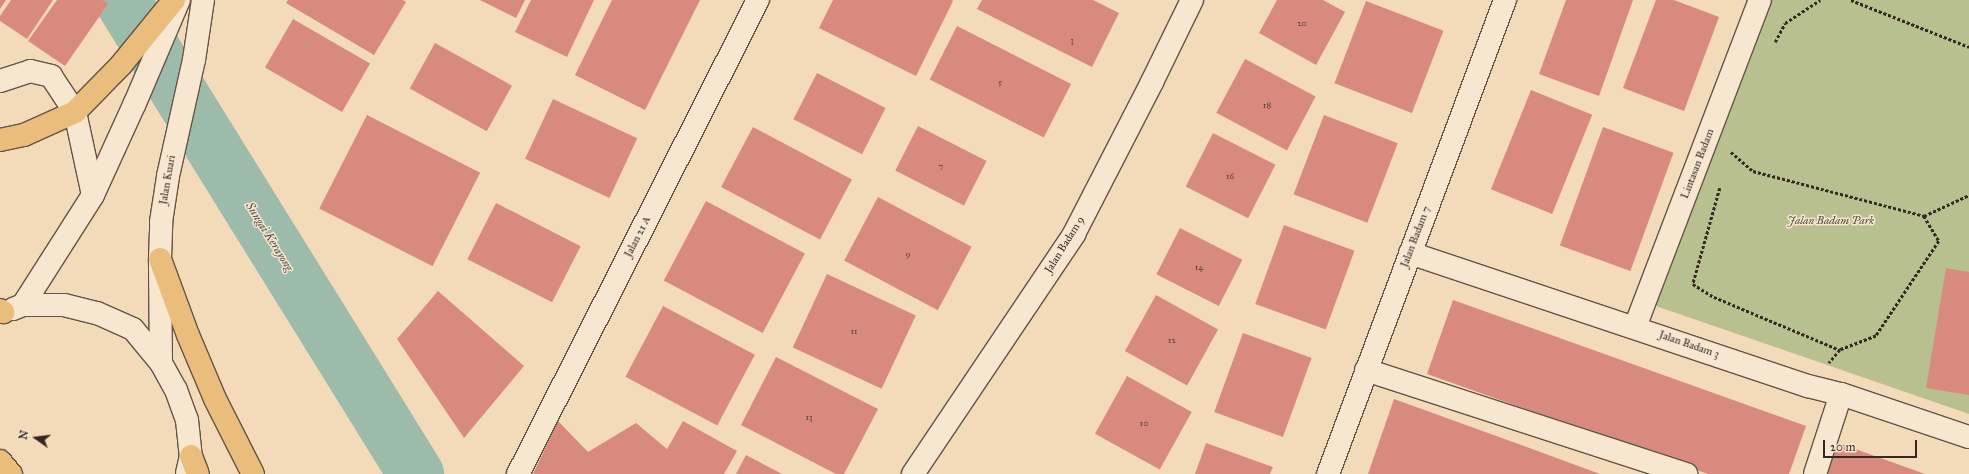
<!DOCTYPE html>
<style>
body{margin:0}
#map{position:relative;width:1969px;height:474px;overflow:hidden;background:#f3dab8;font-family:"IM FELL Great Primer",serif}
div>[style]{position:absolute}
.green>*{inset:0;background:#b9c090}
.river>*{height:56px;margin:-28px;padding:0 28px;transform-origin:28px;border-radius:28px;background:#9cbbab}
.building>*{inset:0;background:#d98a7e;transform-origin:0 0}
.path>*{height:2.5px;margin-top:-1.25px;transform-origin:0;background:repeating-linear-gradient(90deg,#342820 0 3px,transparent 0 5px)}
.roads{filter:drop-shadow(1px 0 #645446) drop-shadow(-1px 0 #645446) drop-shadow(0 1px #645446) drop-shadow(0 -1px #645446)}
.minor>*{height:22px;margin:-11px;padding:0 11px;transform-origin:11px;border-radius:11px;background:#f7e7d1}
.highway>*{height:22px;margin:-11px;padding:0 11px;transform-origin:11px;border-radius:11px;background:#eabd7c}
span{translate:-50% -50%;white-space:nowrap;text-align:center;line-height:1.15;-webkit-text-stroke:3px #f7e7d1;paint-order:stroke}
.number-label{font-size:9px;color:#5d4038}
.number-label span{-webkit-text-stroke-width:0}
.street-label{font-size:11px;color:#342820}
.park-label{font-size:11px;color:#554e3c;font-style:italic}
.water-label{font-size:12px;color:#4e4d43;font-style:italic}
.north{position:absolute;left:16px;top:418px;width:40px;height:40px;-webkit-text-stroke:3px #f7e7d1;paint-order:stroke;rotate:284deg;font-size:11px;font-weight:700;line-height:16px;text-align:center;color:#342820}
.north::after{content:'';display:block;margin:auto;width:14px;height:18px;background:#342820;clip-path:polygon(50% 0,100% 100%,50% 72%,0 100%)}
.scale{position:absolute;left:1823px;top:440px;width:94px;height:18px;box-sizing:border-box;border:2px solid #342820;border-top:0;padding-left:5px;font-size:12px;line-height:14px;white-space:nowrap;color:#342820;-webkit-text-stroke:3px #f7e7d1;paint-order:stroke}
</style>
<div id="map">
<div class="green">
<i style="clip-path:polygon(1764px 0,1969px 0,1969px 414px,1653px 305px)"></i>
</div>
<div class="river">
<i style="left:122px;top:0;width:558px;rotate:58.19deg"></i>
</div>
<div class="building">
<i style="clip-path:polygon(0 0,6px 0,0 9px)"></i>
<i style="clip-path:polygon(11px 0,53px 0,27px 39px,0 21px,0 16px)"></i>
<i style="clip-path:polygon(57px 0,102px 0,108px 4px,65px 66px,28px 41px)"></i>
<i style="clip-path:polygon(288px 0,403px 0,406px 2px,374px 55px,286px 3px)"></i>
<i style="clip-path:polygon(480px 0,525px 0,516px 18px)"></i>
<i style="clip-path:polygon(531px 0,594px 0,567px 57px,515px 32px)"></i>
<i style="clip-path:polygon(612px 0,700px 0,645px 110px,575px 75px)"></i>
<i style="clip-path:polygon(833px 0,952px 0,953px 1px,916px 76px,819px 28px)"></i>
<i style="clip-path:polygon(982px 0,1093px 0,1119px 13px,1092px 67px,977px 9px)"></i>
<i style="clip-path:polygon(1277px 0,1323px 0,1345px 12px,1316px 65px,1259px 33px)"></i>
<i style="clip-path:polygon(1566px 0,1633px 0,1599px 96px,1539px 74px)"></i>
<i style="clip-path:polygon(1656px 0,1674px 0,1719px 17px,1684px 111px,1623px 88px)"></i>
<i style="left:1366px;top:1px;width:83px;height:88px;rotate:21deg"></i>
<i style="left:293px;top:19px;width:89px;height:56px;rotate:30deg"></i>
<i style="left:957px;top:26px;width:128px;height:60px;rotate:27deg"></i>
<i style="left:435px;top:43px;width:88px;height:52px;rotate:29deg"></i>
<i style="left:1245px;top:59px;width:80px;height:61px;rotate:28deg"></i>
<i style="left:817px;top:73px;width:77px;height:52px;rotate:27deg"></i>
<i style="left:1531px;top:90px;width:66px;height:107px;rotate:22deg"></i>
<i style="left:553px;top:99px;width:93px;height:66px;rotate:25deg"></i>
<i style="left:367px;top:115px;width:127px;height:105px;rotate:27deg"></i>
<i style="left:1324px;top:115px;width:79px;height:85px;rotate:21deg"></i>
<i style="left:918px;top:126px;width:77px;height:50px;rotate:27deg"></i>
<i style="left:753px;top:127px;width:112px;height:68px;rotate:28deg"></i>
<i style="left:1603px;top:127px;width:75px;height:126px;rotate:20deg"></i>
<i style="left:1213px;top:133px;width:70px;height:60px;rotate:27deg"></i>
<i style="left:878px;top:197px;width:106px;height:72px;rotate:28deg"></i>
<i style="left:706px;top:201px;width:112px;height:90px;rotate:28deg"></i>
<i style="left:496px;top:203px;width:95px;height:63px;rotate:27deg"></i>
<i style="left:1284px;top:225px;width:75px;height:84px;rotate:20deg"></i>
<i style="left:1180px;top:228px;width:70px;height:52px;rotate:27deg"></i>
<i style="clip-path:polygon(1946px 268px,1969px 272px,1969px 395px,1926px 388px)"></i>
<i style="left:827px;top:274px;width:98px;height:81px;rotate:25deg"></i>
<i style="clip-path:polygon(438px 291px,524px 366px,464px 438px,397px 339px)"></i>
<i style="left:1156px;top:295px;width:71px;height:64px;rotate:29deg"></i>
<i style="clip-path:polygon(1453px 300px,1806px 426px,1789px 474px,1708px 474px,1427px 374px)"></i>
<i style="left:663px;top:306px;width:104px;height:80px;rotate:28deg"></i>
<i style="left:1243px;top:333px;width:73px;height:84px;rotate:20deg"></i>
<i style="clip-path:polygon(776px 357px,878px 409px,844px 474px,836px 474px,741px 425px)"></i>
<i style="left:1127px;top:376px;width:74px;height:66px;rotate:29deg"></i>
<i style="clip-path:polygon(1394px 399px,1543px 453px,1600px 474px,1368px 474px)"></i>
<i style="clip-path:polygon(558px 421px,588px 452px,636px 423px,667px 449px,683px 421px,737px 451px,724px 474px,533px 474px)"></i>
<i style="clip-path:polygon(1833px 441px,1925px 474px,1821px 474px)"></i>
<i style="clip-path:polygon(1206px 443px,1273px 467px,1270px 474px,1195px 474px)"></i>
<i style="clip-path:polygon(746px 455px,782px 474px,736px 474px)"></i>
</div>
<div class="path">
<i style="left:1851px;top:0;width:127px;rotate:21.7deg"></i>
<i style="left:1775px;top:42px;width:21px;rotate:-62deg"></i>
<i style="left:1785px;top:23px;width:42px;rotate:-33.3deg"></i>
<i style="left:1731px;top:152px;width:29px;rotate:41deg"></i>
<i style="left:1753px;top:171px;width:177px;rotate:14.7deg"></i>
<i style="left:1924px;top:216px;width:29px;rotate:59deg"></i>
<i style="left:1939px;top:241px;width:114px;rotate:123.6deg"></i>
<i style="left:1876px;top:336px;width:39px;rotate:159deg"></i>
<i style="left:1840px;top:350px;width:17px;rotate:130deg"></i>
<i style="left:1720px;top:188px;width:100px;rotate:105.7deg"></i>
<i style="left:1693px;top:284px;width:25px;rotate:32deg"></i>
<i style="left:1714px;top:297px;width:137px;rotate:22.8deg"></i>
<i style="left:1924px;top:216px;width:50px;rotate:-25deg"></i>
</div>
<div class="roads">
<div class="minor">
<i style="left:0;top:81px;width:32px;rotate:-18deg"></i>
<i style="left:30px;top:71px;width:22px;rotate:13deg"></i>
<i style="left:51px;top:76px;width:43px;rotate:56.3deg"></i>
<i style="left:75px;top:112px;width:85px;rotate:77.8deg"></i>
<i style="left:1410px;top:253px;width:420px;rotate:18.5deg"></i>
<i style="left:1808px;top:386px;width:34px;rotate:14deg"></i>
<i style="left:1841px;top:394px;width:135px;rotate:18.6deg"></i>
<i style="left:23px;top:305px;width:130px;rotate:-57.5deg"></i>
<i style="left:93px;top:195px;width:101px;rotate:-65.5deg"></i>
<i style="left:135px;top:103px;width:112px;rotate:-66.9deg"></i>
<i style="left:13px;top:309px;width:11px;rotate:-22deg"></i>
<i style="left:23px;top:305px;width:41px"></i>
<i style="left:64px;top:305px;width:34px;rotate:14deg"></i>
<i style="left:97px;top:313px;width:39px;rotate:24deg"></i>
<i style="left:133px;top:329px;width:44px;rotate:50.5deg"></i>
<i style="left:161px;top:363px;width:31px;rotate:61deg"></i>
<i style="left:176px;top:390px;width:32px;rotate:70deg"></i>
<i style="left:187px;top:420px;width:36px;rotate:84deg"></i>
<i style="left:191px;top:456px;width:18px;rotate:103deg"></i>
<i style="left:1635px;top:327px;width:350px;rotate:-69.1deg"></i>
<i style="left:161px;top:363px;width:104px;rotate:-90.6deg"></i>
<i style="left:160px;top:259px;width:37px;rotate:-88deg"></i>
<i style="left:161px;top:222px;width:47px;rotate:-81.3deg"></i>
<i style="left:168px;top:176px;width:119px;rotate:-77.4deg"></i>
<i style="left:194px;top:60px;width:61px;rotate:-81.5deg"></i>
<i style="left:1366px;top:370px;width:337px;rotate:18deg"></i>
<i style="left:518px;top:474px;width:531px;rotate:-63.15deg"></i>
<i style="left:913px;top:474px;width:289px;rotate:-56.1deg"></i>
<i style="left:1074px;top:234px;width:171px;rotate:-62.8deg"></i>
<i style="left:1152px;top:82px;width:91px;rotate:-64deg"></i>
<i style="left:1328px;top:474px;width:506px;rotate:-69.52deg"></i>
<i style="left:1815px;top:474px;width:84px;rotate:-72deg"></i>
</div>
<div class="highway">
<i style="left:0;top:140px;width:25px;rotate:-12deg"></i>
<i style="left:24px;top:135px;width:56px;rotate:-24.3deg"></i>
<i style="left:75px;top:112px;width:66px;rotate:-45.6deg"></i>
<i style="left:121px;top:65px;width:84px;rotate:-50.8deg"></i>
<i style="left:160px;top:259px;width:81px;rotate:69.8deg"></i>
<i style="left:188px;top:335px;width:69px;rotate:67.1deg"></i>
<i style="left:215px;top:399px;width:84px;rotate:63.1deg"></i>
<i style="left:0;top:310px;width:4px;rotate:34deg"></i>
<i style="left:191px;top:456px;width:19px;rotate:69deg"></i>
<i style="left:0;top:461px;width:17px;rotate:50deg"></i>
</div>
</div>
<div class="number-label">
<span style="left:1302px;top:23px">20</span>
<span style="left:1072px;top:40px">3</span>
<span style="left:1000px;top:82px">5</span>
<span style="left:1267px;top:105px">18</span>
<span style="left:941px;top:166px">7</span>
<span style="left:1230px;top:176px">16</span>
<span style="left:908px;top:254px">9</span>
<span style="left:1199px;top:267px">14</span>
<span style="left:854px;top:331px">11</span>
<span style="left:1172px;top:340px">12</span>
<span style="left:809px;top:417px">13</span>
<span style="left:1144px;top:423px">10</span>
</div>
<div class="street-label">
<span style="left:1698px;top:164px;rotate:-69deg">Lintasan Badam</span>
<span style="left:168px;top:180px;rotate:-80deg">Jalan Kuari</span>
<span style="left:638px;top:237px;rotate:-63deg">Jalan 21 A</span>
<span style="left:1416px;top:237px;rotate:-69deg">Jalan Badam 7</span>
<span style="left:1065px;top:245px;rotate:-58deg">Jalan Badam 9</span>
<span style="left:1689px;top:345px;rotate:19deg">Jalan Badam 3</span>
</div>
<div class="park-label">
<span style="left:1831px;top:221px">Jalan Badam Park</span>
</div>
<div class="water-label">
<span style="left:269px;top:237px;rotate:58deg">Sungai Kerayong</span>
</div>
<div class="north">N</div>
<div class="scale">20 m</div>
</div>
